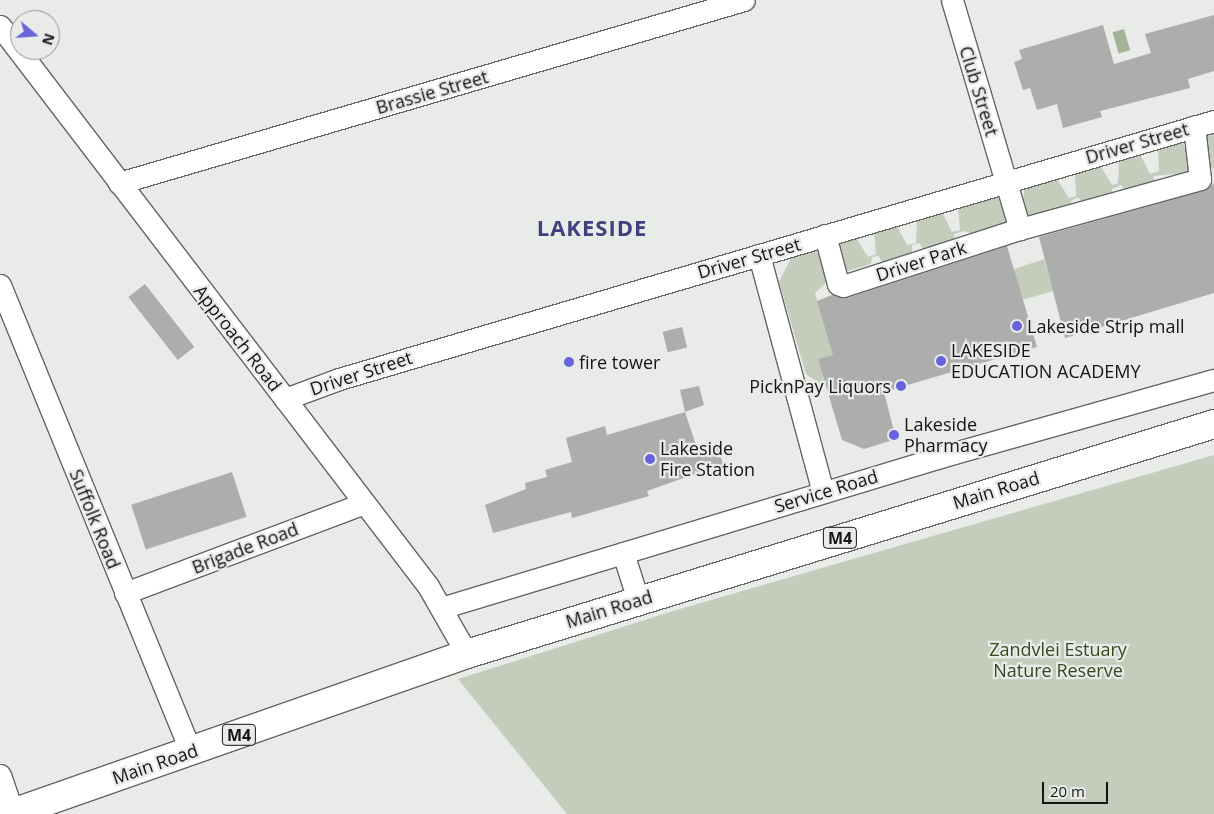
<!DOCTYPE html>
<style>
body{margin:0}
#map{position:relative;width:1214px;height:814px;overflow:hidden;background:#e9ebe8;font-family:"Open Sans",sans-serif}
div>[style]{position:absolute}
.green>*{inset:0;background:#c4cdbc}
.water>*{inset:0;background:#a4b398;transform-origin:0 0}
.building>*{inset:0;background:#adaeab;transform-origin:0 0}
.roads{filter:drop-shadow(1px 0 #646663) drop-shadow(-1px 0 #646663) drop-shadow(0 1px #646663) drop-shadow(0 -1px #646663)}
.street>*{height:21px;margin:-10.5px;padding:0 10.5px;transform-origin:10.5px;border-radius:10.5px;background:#fff}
.primary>*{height:28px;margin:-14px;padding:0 14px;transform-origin:14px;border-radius:14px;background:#fff}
.dots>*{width:14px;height:14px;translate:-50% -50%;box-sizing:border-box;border:2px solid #e9ebe8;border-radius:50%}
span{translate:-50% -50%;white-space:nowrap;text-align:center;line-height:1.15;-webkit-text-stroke:4.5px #e9ebe8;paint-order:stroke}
.shield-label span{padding:1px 4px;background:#e9ebe8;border:1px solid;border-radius:4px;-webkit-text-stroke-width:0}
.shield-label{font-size:16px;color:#141514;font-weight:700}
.street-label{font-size:18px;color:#141514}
.poi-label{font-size:18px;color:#141514}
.left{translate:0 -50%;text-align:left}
.right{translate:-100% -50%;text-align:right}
.park-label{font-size:18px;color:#34491d}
.district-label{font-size:22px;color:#40417e;font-weight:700;letter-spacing:1px}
.north{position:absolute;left:10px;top:10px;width:50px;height:50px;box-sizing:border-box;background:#e9ebe8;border:1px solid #949593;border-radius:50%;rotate:108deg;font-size:14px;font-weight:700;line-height:20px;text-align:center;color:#141514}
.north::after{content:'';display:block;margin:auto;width:18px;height:22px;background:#6763dd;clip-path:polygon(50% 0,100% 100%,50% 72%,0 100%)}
.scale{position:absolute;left:1042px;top:782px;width:66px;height:22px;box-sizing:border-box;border:2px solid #141514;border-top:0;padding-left:6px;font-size:15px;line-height:18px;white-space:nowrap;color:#141514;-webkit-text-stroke:4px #e9ebe8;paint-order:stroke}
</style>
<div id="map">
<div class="green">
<i style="clip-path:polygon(1214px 132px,1214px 168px,1212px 169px,1208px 168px,1200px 136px)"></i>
<i style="clip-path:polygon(1182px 141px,1192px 161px,1191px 168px,1185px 173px,1154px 176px,1153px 184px,1126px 192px,1121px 185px,1112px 189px,1112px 195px,1081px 201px,1078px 197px,1071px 201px,1071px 208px,1032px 220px,1023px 212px,1024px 188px,1057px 179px,1069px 198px,1076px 196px,1075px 173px,1100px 165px,1112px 185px,1118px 183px,1119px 160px,1140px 154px,1150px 174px,1159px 171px,1158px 148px)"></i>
<i style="clip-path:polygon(997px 197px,1010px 215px,1007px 224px,983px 236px,963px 231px,954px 234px,954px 240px,926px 253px,919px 243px,912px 245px,912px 257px,882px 263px,879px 256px,872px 257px,871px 264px,844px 272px,833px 245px,856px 238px,868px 257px,876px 254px,874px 232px,897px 226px,907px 245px,916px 243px,917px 220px,942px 212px,952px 232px,960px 230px,958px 207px)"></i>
<i style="clip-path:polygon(820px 249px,828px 281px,815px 293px,827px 332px,1044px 259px,1053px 291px,819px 359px,825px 384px,820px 384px,806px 374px,779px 282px,791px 258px)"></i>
<i style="clip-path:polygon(1214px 455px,1214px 814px,567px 814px,458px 679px,673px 611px)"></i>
</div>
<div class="water">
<i style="left:1124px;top:29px;width:22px;height:12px;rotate:74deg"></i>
</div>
<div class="building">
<i style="clip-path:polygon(1214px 15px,1214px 71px,1188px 79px,1190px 88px,1100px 111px,1102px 117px,1063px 128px,1057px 104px,1037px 110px,1030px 88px,1023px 90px,1014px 62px,1022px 59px,1019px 50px,1103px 25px,1114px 64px,1151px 53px,1145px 34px)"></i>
<i style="clip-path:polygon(1214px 183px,1214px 293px,1065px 338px,1039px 237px,1203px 191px)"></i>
<i style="clip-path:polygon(1007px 246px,1037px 347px,884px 392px,896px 439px,864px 449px,842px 440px,818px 359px,833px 355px,817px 301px,832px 295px,847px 298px)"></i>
<i style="left:145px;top:284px;width:80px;height:21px;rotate:52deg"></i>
<i style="left:682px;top:327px;width:21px;height:20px;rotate:76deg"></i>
<i style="clip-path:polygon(699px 386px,704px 405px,685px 412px,698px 451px,717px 445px,723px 464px,647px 491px,649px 496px,572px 518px,571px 512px,493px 533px,485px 505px,526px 489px,525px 483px,547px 477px,545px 470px,572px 462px,566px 438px,605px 426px,607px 435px,685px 412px,680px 390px)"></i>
<i style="left:232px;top:472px;width:47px;height:106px;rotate:72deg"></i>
</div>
<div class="roads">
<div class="street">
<i style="left:952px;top:0;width:239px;rotate:73.5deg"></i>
<i style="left:1020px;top:229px;width:187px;rotate:-15.5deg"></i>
<i style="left:1200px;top:179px;width:53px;rotate:-96.5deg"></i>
<i style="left:0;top:26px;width:705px;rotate:52.61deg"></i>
<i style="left:428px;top:586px;width:78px;rotate:60.2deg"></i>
<i style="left:119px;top:183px;width:651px;rotate:-16.32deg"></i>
<i style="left:825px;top:235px;width:51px;rotate:75.1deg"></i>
<i style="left:838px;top:284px;width:5px;rotate:22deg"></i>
<i style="left:843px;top:286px;width:186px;rotate:-17.9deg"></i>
<i style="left:759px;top:255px;width:245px;rotate:74.9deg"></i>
<i style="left:0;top:285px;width:505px;rotate:67.76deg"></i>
<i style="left:285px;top:399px;width:58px;rotate:-20.3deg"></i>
<i style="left:339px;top:379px;width:912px;rotate:-16.43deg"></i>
<i style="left:623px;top:553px;width:49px;rotate:72.3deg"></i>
<i style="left:125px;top:593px;width:255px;rotate:-20.6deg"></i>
<i style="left:441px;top:608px;width:536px;rotate:-16.81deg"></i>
<i style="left:954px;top:453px;width:270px;rotate:-15.7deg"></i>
<i style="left:0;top:775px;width:40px;rotate:71.1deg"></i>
</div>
<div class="primary">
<i style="left:10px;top:814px;width:484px;rotate:-19.3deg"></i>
<i style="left:467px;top:654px;width:782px;rotate:-17.11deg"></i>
</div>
</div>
<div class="dots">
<i style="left:1017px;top:326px;background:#6763dd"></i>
<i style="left:941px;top:361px;background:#6763dd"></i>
<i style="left:569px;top:362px;background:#6763dd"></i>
<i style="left:901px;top:386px;background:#6763dd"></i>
<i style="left:894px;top:435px;background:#6763dd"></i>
<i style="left:650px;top:459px;background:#6763dd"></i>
</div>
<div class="shield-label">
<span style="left:840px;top:538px">M4</span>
<span style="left:239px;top:735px">M4</span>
</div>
<div class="street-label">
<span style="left:979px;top:91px;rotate:73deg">Club Street</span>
<span style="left:432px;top:92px;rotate:-16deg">Brassie Street</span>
<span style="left:1137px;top:143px;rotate:-16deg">Driver Street</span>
<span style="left:749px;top:258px;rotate:-16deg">Driver Street</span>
<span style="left:921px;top:261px;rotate:-18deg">Driver Park</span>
<span style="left:238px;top:338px;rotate:52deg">Approach Road</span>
<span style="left:361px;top:373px;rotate:-18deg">Driver Street</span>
<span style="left:996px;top:490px;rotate:-17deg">Main Road</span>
<span style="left:826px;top:491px;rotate:-17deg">Service Road</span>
<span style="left:95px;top:519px;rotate:68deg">Suffolk Road</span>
<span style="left:245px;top:548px;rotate:-21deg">Brigade Road</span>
<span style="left:609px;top:609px;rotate:-17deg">Main Road</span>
<span style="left:155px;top:764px;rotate:-19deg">Main Road</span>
</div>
<div class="poi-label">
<span class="left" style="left:1027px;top:326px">Lakeside Strip mall</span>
<span class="left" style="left:951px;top:361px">LAKESIDE<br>EDUCATION ACADEMY</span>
<span class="left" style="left:579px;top:362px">fire tower</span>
<span class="right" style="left:891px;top:386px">PicknPay Liquors</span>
<span class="left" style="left:904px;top:435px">Lakeside<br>Pharmacy</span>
<span class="left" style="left:660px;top:459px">Lakeside<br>Fire Station</span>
</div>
<div class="park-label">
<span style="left:1058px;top:660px">Zandvlei Estuary<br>Nature Reserve</span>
</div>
<div class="district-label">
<span style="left:592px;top:228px">LAKESIDE</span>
</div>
<div class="north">N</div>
<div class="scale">20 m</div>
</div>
